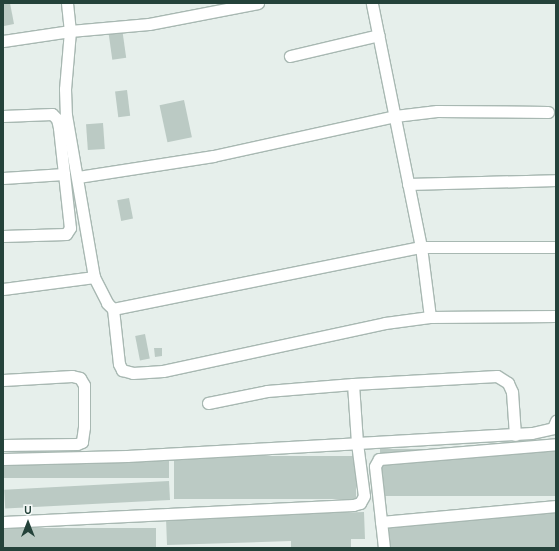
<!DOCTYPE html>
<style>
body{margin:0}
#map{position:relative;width:559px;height:551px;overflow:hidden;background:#e6efeb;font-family:Overpass,sans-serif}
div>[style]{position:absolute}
.building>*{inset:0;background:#bbcac4;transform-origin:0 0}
.roads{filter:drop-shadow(1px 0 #a8b8b2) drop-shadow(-1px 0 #a8b8b2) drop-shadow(0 1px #a8b8b2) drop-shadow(0 -1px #a8b8b2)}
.street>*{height:11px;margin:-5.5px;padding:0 5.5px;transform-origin:5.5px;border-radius:5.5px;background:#fff}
span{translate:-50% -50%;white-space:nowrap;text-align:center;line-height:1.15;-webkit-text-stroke:3px #f7fbf9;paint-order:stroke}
.frame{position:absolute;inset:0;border:4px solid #24423a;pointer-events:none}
.north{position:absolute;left:8px;top:503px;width:40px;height:40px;-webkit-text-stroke:3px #f7fbf9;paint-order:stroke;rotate:0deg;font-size:11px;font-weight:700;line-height:16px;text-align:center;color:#24423a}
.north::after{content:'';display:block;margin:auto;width:14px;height:18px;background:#24423a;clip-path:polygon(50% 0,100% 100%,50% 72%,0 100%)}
</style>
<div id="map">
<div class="building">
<i style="clip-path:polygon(3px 3px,10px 3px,14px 24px,4px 26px)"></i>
<i style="left:122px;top:28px;width:30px;height:14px;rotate:82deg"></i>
<i style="left:127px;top:90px;width:26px;height:12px;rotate:83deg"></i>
<i style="left:184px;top:100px;width:38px;height:25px;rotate:78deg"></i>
<i style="left:103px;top:123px;width:26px;height:17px;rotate:86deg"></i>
<i style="left:129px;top:198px;width:21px;height:12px;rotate:79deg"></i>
<i style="left:145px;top:334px;width:25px;height:10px;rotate:79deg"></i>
<i style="clip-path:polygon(154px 348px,162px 348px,162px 356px,155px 357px)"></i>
<i style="left:556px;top:449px;width:47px;height:176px;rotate:90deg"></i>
<i style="left:174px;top:456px;width:182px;height:43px"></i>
<i style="left:169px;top:459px;width:19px;height:166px;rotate:90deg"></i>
<i style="left:169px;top:481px;width:19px;height:165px;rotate:87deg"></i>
<i style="clip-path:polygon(556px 511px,556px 548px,389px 548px,387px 524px)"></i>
<i style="clip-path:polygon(364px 512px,365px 539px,351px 539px,351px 548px,291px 548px,291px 541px,167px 545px,166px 518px)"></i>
<i style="left:3px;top:528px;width:153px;height:20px"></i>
</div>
<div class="roads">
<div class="street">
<i style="left:67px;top:3px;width:28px;rotate:84deg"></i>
<i style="left:70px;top:31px;width:58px;rotate:94.9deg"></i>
<i style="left:65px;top:89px;width:26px;rotate:88deg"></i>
<i style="left:66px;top:115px;width:164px;rotate:80.2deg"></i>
<i style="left:3px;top:41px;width:68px;rotate:-8.5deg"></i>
<i style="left:70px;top:31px;width:79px;rotate:-5.1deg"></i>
<i style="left:149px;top:24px;width:111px;rotate:-10.9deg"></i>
<i style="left:290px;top:56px;width:91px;rotate:-13.3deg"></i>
<i style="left:3px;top:116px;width:49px;rotate:-2.3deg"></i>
<i style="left:52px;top:114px;width:7px;rotate:45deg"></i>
<i style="left:57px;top:119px;width:9px;rotate:77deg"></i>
<i style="left:59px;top:128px;width:46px;rotate:83.8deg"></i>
<i style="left:78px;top:177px;width:137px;rotate:-8.8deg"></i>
<i style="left:213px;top:156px;width:186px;rotate:-12.4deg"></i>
<i style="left:395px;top:116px;width:42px;rotate:-6.8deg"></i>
<i style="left:437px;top:111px;width:111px;rotate:0.5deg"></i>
<i style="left:3px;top:178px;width:61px;rotate:-3.8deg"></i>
<i style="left:64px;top:174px;width:54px;rotate:83.7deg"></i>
<i style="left:70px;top:228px;width:7px;rotate:124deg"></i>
<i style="left:66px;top:234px;width:63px;rotate:178.2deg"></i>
<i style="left:408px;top:184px;width:148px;rotate:-1.5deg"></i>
<i style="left:3px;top:289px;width:92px;rotate:-7.5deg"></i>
<i style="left:94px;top:277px;width:29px;rotate:63deg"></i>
<i style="left:107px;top:303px;width:8px;rotate:45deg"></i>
<i style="left:113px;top:309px;width:55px;rotate:83.8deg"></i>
<i style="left:119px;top:364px;width:7px;rotate:63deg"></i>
<i style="left:122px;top:370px;width:11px;rotate:15deg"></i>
<i style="left:133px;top:373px;width:30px;rotate:-4deg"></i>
<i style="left:163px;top:371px;width:227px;rotate:-12.2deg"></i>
<i style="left:385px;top:323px;width:45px;rotate:-7.6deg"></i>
<i style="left:430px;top:317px;width:71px;rotate:-97.3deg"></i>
<i style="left:421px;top:247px;width:249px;rotate:-101.4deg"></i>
<i style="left:113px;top:309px;width:314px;rotate:-11.4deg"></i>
<i style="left:421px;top:247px;width:135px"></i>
<i style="left:430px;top:317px;width:126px;rotate:-0.5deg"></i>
<i style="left:3px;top:380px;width:69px;rotate:-3.3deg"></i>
<i style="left:72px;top:376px;width:8px;rotate:14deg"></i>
<i style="left:80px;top:378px;width:8px;rotate:60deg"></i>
<i style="left:84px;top:385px;width:42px;rotate:90deg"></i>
<i style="left:84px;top:427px;width:15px;rotate:98deg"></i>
<i style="left:82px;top:442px;width:5px;rotate:158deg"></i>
<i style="left:77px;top:444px;width:74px;rotate:179.2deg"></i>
<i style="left:353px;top:384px;width:144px;rotate:-3.2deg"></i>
<i style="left:497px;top:376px;width:13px;rotate:32deg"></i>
<i style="left:508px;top:383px;width:10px;rotate:66deg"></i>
<i style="left:512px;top:392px;width:43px;rotate:86deg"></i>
<i style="left:208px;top:403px;width:60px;rotate:-11.5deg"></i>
<i style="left:267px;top:391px;width:86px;rotate:-4.7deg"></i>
<i style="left:353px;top:384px;width:59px;rotate:86.1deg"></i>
<i style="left:357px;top:443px;width:175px;rotate:-3.3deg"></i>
<i style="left:532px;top:433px;width:22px;rotate:-13deg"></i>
<i style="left:553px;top:428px;width:8px;rotate:-67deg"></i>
<i style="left:3px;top:459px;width:124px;rotate:-1.4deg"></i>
<i style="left:127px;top:456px;width:230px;rotate:-3.2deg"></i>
<i style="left:357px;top:443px;width:53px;rotate:82.5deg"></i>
<i style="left:364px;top:496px;width:8px;rotate:120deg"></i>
<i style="left:360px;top:503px;width:7px;rotate:164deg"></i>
<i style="left:353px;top:505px;width:350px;rotate:177.2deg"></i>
<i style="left:381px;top:522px;width:176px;rotate:-5.2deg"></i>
<i style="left:384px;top:548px;width:82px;rotate:-96.3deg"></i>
<i style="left:375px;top:466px;width:8px;rotate:-60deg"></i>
<i style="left:379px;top:459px;width:178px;rotate:-4.8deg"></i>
</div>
</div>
<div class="frame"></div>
<div class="north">U</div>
</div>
